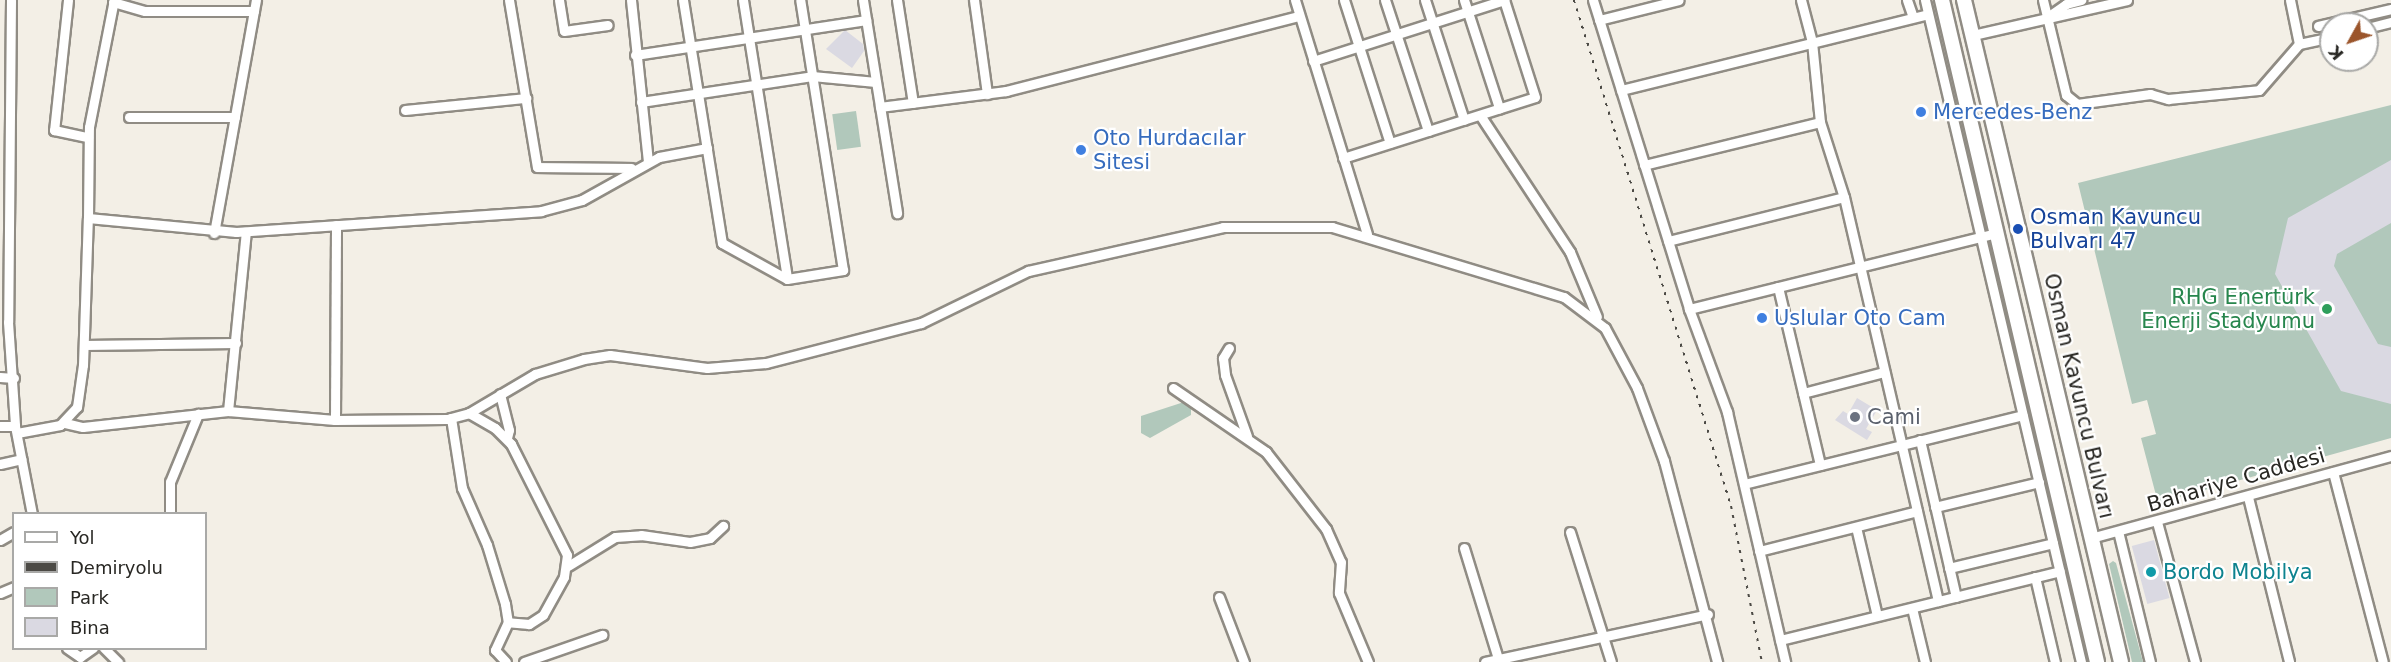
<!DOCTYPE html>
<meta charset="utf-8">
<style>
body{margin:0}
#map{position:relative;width:2391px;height:662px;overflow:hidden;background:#f3efe6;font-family:"DejaVu Sans",sans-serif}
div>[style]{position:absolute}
.green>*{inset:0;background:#b1c8bb;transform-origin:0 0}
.building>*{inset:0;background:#dad9e2;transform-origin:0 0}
.roads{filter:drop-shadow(2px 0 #908c84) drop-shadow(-2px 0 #908c84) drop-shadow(0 2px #908c84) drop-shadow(0 -2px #908c84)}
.minor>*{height:9px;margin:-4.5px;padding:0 4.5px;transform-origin:4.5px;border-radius:4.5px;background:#fff}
.highway>*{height:14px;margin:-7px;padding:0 7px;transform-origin:7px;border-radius:7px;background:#fff}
.rail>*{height:2px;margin-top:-1px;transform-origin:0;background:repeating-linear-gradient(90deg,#4c4a45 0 3px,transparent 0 9px)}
.dots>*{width:16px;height:16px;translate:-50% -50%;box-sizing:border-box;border:3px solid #fff;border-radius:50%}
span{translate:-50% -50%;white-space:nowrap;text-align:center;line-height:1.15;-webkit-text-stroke:4.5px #fff;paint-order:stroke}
.shop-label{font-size:21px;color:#366cbe}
.left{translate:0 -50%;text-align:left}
.transit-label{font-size:21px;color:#164399}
.leisure-label{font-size:21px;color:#27864d}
.right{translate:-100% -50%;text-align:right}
.street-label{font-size:21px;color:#282723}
.worship-label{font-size:21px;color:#5b616d}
.culture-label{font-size:21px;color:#0d838f}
.legend{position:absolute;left:12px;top:512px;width:195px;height:138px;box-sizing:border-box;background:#fff;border:2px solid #a9a9a7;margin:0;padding:8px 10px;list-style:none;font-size:18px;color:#282723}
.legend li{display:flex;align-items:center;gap:12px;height:30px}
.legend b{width:30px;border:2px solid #a9a9a7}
.north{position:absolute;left:2319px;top:12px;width:60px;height:60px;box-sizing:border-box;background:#fff;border:2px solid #a9a9a7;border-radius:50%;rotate:230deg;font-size:16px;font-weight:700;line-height:24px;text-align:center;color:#282723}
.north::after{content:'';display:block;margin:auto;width:21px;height:27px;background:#9b552b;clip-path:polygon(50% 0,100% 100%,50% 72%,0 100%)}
</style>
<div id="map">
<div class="green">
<i style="clip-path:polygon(2391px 105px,2391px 438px,2158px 503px,2141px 438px,2156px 434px,2147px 400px,2132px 404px,2078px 183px)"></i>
<i style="left:856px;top:111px;width:36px;height:24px;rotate:82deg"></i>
<i style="clip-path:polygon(1184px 402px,1191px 407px,1191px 415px,1150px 438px,1141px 433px,1141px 416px)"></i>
<i style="clip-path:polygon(2113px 561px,2116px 563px,2143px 662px,2132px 662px,2109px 564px)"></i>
</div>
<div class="building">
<i style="clip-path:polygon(845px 30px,863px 44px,864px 51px,852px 68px,826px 49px)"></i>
<i style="clip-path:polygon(2391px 160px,2391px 223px,2337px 254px,2334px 266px,2378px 344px,2391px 347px,2391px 404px,2341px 391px,2275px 274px,2288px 218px)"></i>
<i style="clip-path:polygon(1857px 398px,1877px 410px,1866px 429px,1872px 432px,1867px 440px,1835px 420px,1843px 411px,1848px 414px)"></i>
<i style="left:2154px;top:540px;width:60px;height:23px;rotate:75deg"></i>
</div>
<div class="roads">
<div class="minor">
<i style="left:11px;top:0;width:322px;rotate:90.5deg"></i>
<i style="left:8px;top:322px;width:104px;rotate:86.1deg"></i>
<i style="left:15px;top:426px;width:90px;rotate:79.1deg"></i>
<i style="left:68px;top:0;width:131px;rotate:96.1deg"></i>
<i style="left:54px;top:130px;width:35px;rotate:12deg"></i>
<i style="left:509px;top:0;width:169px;rotate:80.5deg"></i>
<i style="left:537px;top:167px;width:94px;rotate:0.6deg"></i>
<i style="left:559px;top:0;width:31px;rotate:81deg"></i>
<i style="left:564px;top:31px;width:44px;rotate:-7.8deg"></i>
<i style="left:631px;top:0;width:163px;rotate:84deg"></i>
<i style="left:683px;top:0;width:246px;rotate:80.9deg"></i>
<i style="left:722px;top:243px;width:74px;rotate:29deg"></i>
<i style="left:787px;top:279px;width:57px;rotate:-9.1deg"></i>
<i style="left:843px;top:270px;width:273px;rotate:-99deg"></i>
<i style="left:743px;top:0;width:282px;rotate:81deg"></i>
<i style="left:863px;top:0;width:216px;rotate:80.9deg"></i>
<i style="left:897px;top:0;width:104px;rotate:81.2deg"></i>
<i style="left:974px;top:0;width:95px;rotate:82.1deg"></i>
<i style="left:1295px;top:0;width:245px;rotate:72.9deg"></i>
<i style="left:1344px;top:0;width:150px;rotate:72.2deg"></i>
<i style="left:1385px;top:0;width:138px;rotate:71.8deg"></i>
<i style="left:1425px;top:0;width:126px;rotate:72deg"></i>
<i style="left:1464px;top:0;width:114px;rotate:72deg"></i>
<i style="left:1593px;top:0;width:324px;rotate:72.7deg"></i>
<i style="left:1689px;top:309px;width:110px;rotate:69.7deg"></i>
<i style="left:1727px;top:412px;width:257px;rotate:76.9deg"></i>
<i style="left:1801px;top:0;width:43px;rotate:75.3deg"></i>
<i style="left:1812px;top:42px;width:80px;rotate:84.3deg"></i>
<i style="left:1820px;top:122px;width:79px;rotate:72.3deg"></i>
<i style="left:1844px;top:197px;width:415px;rotate:76.9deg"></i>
<i style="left:1907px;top:0;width:18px;rotate:71deg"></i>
<i style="left:1925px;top:0;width:680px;rotate:76.74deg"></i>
<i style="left:2043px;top:0;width:98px;rotate:76.4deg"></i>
<i style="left:2066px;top:95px;width:14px;rotate:39deg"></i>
<i style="left:2077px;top:104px;width:74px;rotate:-7.8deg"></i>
<i style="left:2150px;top:94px;width:19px;rotate:16deg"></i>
<i style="left:2168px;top:99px;width:91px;rotate:-5.6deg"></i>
<i style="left:2259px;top:90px;width:61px;rotate:-49deg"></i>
<i style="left:2299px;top:44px;width:33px;rotate:-12deg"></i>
<i style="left:2290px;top:0;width:45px;rotate:78.4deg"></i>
<i style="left:113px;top:2px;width:33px;rotate:16deg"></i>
<i style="left:145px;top:11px;width:109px"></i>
<i style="left:2049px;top:16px;width:21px;rotate:-35deg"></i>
<i style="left:2066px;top:4px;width:16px;rotate:-15deg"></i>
<i style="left:1599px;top:20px;width:82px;rotate:-14deg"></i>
<i style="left:2318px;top:26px;width:75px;rotate:-13.1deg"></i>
<i style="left:2367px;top:28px;width:25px;rotate:-14deg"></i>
<i style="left:1973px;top:35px;width:158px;rotate:-12.8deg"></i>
<i style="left:635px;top:55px;width:234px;rotate:-8.6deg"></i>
<i style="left:1313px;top:61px;width:201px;rotate:-17.7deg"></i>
<i style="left:1621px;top:90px;width:316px;rotate:-13.9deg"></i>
<i style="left:641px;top:102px;width:173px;rotate:-8.6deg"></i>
<i style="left:812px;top:76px;width:64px;rotate:5.4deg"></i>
<i style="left:880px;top:107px;width:127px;rotate:-7.2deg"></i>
<i style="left:1006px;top:91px;width:302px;rotate:-14.4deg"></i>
<i style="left:405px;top:110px;width:122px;rotate:-5.7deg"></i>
<i style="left:1480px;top:115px;width:164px;rotate:56.7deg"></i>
<i style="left:1570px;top:252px;width:70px;rotate:67.4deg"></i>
<i style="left:129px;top:117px;width:106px"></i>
<i style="left:1343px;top:158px;width:201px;rotate:-17.6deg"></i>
<i style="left:1535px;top:97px;width:102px;rotate:-107.7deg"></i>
<i style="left:1644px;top:165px;width:181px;rotate:-13.7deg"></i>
<i style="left:88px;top:218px;width:91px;rotate:-89.4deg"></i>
<i style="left:89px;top:127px;width:129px;rotate:-78.9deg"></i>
<i style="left:214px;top:233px;width:237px;rotate:-79.8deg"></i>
<i style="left:1668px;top:241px;width:181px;rotate:-14deg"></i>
<i style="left:1778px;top:287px;width:183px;rotate:76.7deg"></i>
<i style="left:1689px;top:309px;width:317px;rotate:-13.9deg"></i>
<i style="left:84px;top:345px;width:152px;rotate:-0.8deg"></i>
<i style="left:1229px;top:348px;width:12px;rotate:121deg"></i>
<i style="left:1223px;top:358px;width:17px;rotate:83deg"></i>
<i style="left:1225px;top:375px;width:65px;rotate:70.2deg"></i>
<i style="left:0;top:377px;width:14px;rotate:4deg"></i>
<i style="left:1173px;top:388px;width:113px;rotate:34.5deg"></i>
<i style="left:1266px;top:452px;width:98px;rotate:52.1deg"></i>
<i style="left:1326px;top:529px;width:36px;rotate:66deg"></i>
<i style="left:1341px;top:562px;width:31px;rotate:94deg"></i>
<i style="left:1339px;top:593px;width:75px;rotate:67.2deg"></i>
<i style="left:1803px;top:393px;width:84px;rotate:-14.5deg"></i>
<i style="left:500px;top:394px;width:37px;rotate:76deg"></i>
<i style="left:509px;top:430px;width:8px;rotate:104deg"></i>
<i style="left:228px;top:411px;width:180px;rotate:-84.3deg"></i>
<i style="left:469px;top:413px;width:30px;rotate:30deg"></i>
<i style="left:495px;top:428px;width:23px;rotate:45deg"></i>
<i style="left:511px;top:444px;width:124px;rotate:63.2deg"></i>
<i style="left:567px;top:555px;width:22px;rotate:98deg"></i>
<i style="left:564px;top:577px;width:43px;rotate:118.9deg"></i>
<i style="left:543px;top:615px;width:17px;rotate:147deg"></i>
<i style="left:529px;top:624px;width:21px;rotate:-175deg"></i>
<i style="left:451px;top:418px;width:71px;rotate:81.1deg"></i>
<i style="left:462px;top:488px;width:62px;rotate:66.3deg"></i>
<i style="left:487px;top:545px;width:62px;rotate:73deg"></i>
<i style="left:505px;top:604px;width:18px;rotate:81deg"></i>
<i style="left:508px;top:622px;width:31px;rotate:115deg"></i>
<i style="left:495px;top:650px;width:16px;rotate:47deg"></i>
<i style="left:335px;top:420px;width:195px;rotate:-89.7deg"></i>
<i style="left:65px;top:423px;width:18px;rotate:13deg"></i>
<i style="left:83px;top:427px;width:146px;rotate:-6.3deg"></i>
<i style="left:228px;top:411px;width:107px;rotate:4.8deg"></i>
<i style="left:335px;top:420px;width:112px;rotate:-0.5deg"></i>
<i style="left:447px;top:419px;width:23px;rotate:-15deg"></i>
<i style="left:469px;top:413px;width:77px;rotate:-30.6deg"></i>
<i style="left:535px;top:374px;width:51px;rotate:-17deg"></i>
<i style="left:584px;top:359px;width:26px;rotate:-9deg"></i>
<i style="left:610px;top:355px;width:98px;rotate:7.6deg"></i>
<i style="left:707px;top:368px;width:59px;rotate:-4.8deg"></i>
<i style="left:766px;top:363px;width:160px;rotate:-14.5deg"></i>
<i style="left:921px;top:323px;width:119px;rotate:-25.9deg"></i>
<i style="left:1028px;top:271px;width:200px;rotate:-12.7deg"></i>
<i style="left:1223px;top:227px;width:109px"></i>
<i style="left:1332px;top:227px;width:242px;rotate:16.8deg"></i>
<i style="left:1564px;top:297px;width:51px;rotate:37.1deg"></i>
<i style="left:1605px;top:328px;width:68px;rotate:61.9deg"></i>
<i style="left:1637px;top:388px;width:78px;rotate:69.7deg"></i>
<i style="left:1664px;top:461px;width:208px;rotate:75.2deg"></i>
<i style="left:0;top:426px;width:15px"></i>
<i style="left:17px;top:433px;width:44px;rotate:-10.5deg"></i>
<i style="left:60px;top:425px;width:25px;rotate:-47deg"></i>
<i style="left:77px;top:407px;width:42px;rotate:-81.9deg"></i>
<i style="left:83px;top:365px;width:147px;rotate:-88.1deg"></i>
<i style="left:88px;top:218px;width:149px;rotate:5.4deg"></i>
<i style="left:236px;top:232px;width:306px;rotate:-3.9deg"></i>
<i style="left:541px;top:211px;width:42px;rotate:-15deg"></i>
<i style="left:582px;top:200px;width:88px;rotate:-29.2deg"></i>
<i style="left:659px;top:157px;width:49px;rotate:-10.6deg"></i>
<i style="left:1920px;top:440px;width:161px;rotate:77.1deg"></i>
<i style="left:0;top:464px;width:22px;rotate:-13deg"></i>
<i style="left:2333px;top:472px;width:196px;rotate:75.3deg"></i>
<i style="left:1744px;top:484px;width:287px;rotate:-13.9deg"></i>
<i style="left:2248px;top:497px;width:170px;rotate:76deg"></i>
<i style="left:1935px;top:507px;width:107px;rotate:-13.5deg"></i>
<i style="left:170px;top:514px;width:32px;rotate:-90deg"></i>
<i style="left:170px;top:482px;width:74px;rotate:-67.6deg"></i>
<i style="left:2157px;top:522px;width:145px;rotate:74.8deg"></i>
<i style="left:1856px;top:527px;width:91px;rotate:76.7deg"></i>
<i style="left:2118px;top:531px;width:135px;rotate:76.3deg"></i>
<i style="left:1570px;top:532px;width:136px;rotate:72.5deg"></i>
<i style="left:2091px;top:538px;width:311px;rotate:-15.3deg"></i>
<i style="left:0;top:540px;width:16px;rotate:-30deg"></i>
<i style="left:1464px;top:548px;width:119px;rotate:72.9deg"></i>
<i style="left:1759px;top:551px;width:163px;rotate:-14.2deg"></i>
<i style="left:568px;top:566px;width:55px;rotate:-31.7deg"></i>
<i style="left:615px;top:537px;width:26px;rotate:-4deg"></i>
<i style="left:641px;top:535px;width:49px;rotate:8.1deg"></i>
<i style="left:690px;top:542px;width:20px;rotate:-11deg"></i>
<i style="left:710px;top:538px;width:18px;rotate:-43deg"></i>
<i style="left:1949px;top:568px;width:107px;rotate:-13.5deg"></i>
<i style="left:2035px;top:577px;width:87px;rotate:76.8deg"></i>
<i style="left:0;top:593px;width:15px;rotate:-23deg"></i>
<i style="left:1219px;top:597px;width:70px;rotate:69deg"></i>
<i style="left:1912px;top:608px;width:56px;rotate:76.5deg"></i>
<i style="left:1780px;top:640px;width:288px;rotate:-13.8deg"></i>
<i style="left:67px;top:648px;width:16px;rotate:35deg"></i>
<i style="left:80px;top:657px;width:16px;rotate:-35deg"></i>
<i style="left:104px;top:648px;width:20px;rotate:45deg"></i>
<i style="left:524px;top:662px;width:83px;rotate:-19.1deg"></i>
<i style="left:1485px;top:662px;width:228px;rotate:-12.1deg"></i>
</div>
<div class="highway">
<i style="left:1942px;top:0;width:680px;rotate:76.82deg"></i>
<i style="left:1964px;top:0;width:680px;rotate:76.66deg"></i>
</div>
</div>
<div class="rail">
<i style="left:1574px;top:0;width:530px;rotate:72.76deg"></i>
<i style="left:1731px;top:506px;width:159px;rotate:78.8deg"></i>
</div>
<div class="dots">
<i style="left:1921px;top:112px;background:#3f7fe0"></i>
<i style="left:1081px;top:150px;background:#3f7fe0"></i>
<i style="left:2018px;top:229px;background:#1a4fb4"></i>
<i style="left:2327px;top:309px;background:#2e9e5b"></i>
<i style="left:1762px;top:318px;background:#3f7fe0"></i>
<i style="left:1855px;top:417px;background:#6b7280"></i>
<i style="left:2151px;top:572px;background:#0f9aa8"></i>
</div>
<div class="shop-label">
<span class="left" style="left:1933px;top:112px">Mercedes-Benz</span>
<span class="left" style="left:1093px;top:150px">Oto Hurdacılar<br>Sitesi</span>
<span class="left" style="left:1774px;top:318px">Uslular Oto Cam</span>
</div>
<div class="transit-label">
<span class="left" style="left:2030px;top:229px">Osman Kavuncu<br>Bulvarı 47</span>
</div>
<div class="leisure-label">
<span class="right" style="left:2315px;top:309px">RHG Enertürk<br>Enerji Stadyumu</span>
</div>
<div class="street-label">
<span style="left:2079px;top:396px;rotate:77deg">Osman Kavuncu Bulvarı</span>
<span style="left:2236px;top:480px;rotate:-16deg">Bahariye Caddesi</span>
</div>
<div class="worship-label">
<span class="left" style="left:1867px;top:417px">Cami</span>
</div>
<div class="culture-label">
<span class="left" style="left:2163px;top:572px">Bordo Mobilya</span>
</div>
<ul class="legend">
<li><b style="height:8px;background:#fff"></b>Yol</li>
<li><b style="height:8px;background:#4c4a45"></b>Demiryolu</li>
<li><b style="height:16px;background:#b1c8bb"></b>Park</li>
<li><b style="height:16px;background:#dad9e2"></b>Bina</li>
</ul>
<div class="north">K</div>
</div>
